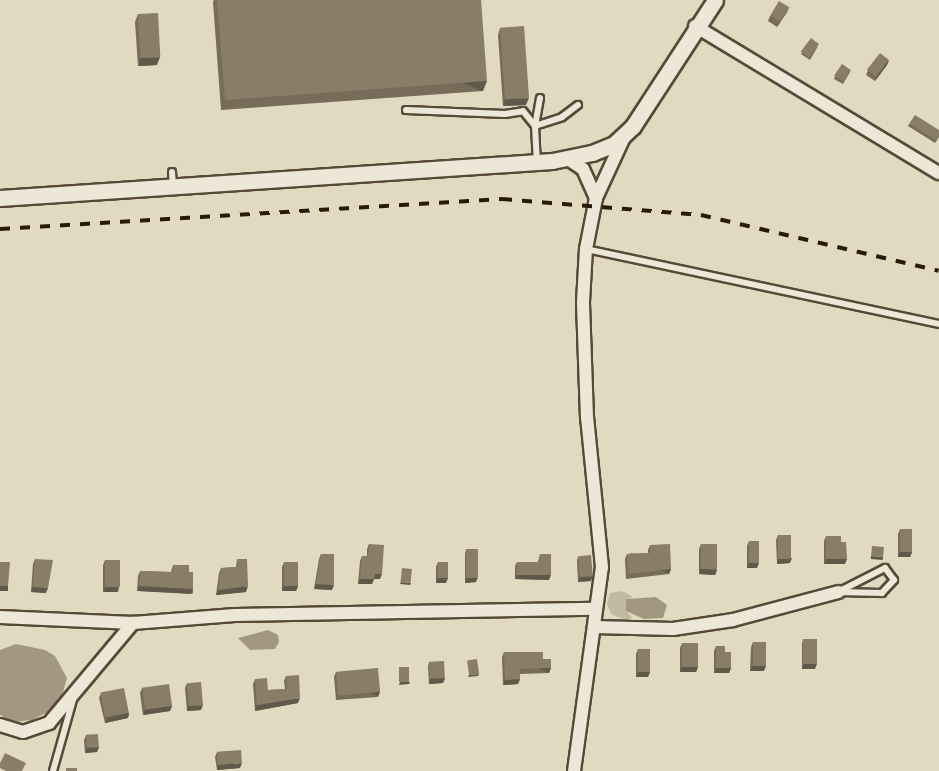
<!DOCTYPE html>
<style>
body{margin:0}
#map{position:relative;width:939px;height:771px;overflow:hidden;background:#e1dac0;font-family:Vollkorn,serif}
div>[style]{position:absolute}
.green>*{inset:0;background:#c2b9a1}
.water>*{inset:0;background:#a29882}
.roads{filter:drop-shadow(2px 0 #574937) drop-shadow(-2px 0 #574937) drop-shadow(0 2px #574937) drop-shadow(0 -2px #574937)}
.service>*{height:6px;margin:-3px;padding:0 3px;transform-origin:3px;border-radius:3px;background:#ece7d6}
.minor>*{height:12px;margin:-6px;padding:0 6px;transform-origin:6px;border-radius:6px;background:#ece7d6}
.tertiary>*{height:15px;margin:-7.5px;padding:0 7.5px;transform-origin:7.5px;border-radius:7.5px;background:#ece7d6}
.rail>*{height:4px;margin-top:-2px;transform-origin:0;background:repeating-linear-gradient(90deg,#291909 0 10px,transparent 0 20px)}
.wall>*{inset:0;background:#766c59}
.shaded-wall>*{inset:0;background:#605849;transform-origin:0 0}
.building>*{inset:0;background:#897d68;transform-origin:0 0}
span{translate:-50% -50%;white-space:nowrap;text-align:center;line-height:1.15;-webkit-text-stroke:6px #ece7d6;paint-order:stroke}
</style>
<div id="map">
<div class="green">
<i style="clip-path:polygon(622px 591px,633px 597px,626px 599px,626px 611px,632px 617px,627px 621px,611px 614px,607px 604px,610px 593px)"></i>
</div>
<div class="water">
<i style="clip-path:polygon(656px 597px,667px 605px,663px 618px,644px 619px,626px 611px,626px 599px)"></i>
<i style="clip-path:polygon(268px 630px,278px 635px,279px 642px,275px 649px,250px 650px,238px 638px)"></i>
<i style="clip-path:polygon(16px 644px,45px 650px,55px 656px,67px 678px,59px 706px,32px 720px,14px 722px,0 715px,0 650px)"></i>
</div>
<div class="roads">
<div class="service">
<i style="left:540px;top:98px;width:28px;rotate:100deg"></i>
<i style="left:535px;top:126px;width:28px;rotate:-18deg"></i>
<i style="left:562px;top:117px;width:20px;rotate:-37deg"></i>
<i style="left:406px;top:110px;width:99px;rotate:2.3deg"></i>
<i style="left:505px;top:114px;width:18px;rotate:-9deg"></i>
<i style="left:523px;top:111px;width:19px;rotate:51deg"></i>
<i style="left:535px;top:126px;width:34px;rotate:87deg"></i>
<i style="left:172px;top:172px;width:15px;rotate:86deg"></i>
<i style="left:586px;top:249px;width:361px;rotate:12deg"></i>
<i style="left:885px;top:568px;width:15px;rotate:53deg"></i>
<i style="left:894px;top:580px;width:18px;rotate:133deg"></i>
<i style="left:882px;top:593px;width:44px;rotate:-178.7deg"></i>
<i style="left:838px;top:592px;width:53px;rotate:-27.1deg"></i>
<i style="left:53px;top:771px;width:74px;rotate:-74.3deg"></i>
</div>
<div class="minor">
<i style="left:695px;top:26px;width:285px;rotate:31.1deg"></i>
<i style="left:568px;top:159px;width:18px;rotate:34deg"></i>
<i style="left:583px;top:169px;width:32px;rotate:66deg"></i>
<i style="left:0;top:617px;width:133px;rotate:2.6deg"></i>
<i style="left:133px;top:623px;width:102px;rotate:-4.5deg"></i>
<i style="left:235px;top:615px;width:361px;rotate:-1deg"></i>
<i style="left:594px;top:627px;width:79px;rotate:1.5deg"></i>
<i style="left:673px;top:629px;width:61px;rotate:-8.5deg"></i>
<i style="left:733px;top:620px;width:109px;rotate:-14.9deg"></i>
<i style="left:0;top:725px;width:24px;rotate:17deg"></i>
<i style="left:23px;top:732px;width:28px;rotate:-19deg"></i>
<i style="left:49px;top:723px;width:131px;rotate:-50deg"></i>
<i style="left:574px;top:771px;width:206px;rotate:-82.2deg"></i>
<i style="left:602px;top:567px;width:150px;rotate:-95.7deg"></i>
<i style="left:587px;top:418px;width:116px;rotate:-92deg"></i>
<i style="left:583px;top:302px;width:53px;rotate:-86.8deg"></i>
<i style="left:586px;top:249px;width:52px;rotate:-78.9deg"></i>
<i style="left:596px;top:198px;width:67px;rotate:-65.3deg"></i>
</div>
<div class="tertiary">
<i style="left:0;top:198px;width:553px;rotate:-3.83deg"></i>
<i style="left:552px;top:161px;width:41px;rotate:-11.3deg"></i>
<i style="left:592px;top:153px;width:24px;rotate:-22deg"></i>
<i style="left:614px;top:144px;width:26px;rotate:-43deg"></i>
<i style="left:633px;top:126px;width:150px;rotate:-56.9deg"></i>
</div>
</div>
<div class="rail">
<i style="left:0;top:229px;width:503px;rotate:-3.42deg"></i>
<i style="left:502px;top:199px;width:200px;rotate:4.6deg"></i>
<i style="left:701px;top:215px;width:244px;rotate:13.2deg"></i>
</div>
<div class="wall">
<i style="clip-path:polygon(214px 0,481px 0,483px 91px,221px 110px,213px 2px)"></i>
<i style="clip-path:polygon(789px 7px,787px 12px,777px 27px,768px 21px,770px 16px)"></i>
<i style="clip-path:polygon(138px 14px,157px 65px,138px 66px,135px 22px)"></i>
<i style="clip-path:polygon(500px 28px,526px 105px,503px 106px,498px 35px)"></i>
<i style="clip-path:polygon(818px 46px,810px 60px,801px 54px,802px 52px)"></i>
<i style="clip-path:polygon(889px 60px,887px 65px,875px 81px,866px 75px,868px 70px)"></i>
<i style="clip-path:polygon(850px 72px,843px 84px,834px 79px,835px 76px)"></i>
<i style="clip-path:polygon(909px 124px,939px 130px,939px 137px,935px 143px,908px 126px)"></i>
<i style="clip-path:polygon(900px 529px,912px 552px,910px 557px,898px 557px,898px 534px)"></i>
<i style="clip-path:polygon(778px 535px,790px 563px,777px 564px,776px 540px)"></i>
<i style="clip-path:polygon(826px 536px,841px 542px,845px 564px,824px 564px,824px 541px)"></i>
<i style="clip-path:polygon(749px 541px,757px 568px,747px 568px,747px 546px)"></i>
<i style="clip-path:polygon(369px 544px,380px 579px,374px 579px,372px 584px,358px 584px,360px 561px,362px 556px,367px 556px,367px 549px)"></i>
<i style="clip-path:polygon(701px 544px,717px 570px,715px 575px,699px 574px,699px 549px)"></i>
<i style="clip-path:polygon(650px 545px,671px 569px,669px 574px,626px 579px,625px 559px,627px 554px,648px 553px,648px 550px)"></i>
<i style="clip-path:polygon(466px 549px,476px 582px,465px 583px,465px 554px)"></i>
<i style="clip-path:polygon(321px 554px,332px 590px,314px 589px,319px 559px)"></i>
<i style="clip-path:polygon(540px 554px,549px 580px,515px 579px,515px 566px,517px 562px,538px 562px)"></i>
<i style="clip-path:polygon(578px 556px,591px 581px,578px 582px,577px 561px)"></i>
<i style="clip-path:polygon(35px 559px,46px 593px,31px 592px,33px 564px)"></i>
<i style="clip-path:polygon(237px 559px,246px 592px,216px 595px,219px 573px,221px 568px,236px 567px)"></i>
<i style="clip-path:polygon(105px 560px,118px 592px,103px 592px,103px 565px)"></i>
<i style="clip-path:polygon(284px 562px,298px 586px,296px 591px,282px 591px,282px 567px)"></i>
<i style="clip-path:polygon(438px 562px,446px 583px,436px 583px,436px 567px)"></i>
<i style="clip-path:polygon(173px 565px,189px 572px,191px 594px,137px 591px,138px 576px,140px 571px,171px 572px)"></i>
<i style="clip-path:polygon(803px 639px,815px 669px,802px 669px,802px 644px)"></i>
<i style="clip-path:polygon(753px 642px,764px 671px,750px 671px,751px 647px)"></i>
<i style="clip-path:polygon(682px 643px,698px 667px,696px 672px,680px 672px,680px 648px)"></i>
<i style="clip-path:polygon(716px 646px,725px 652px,731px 668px,729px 673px,714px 673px,714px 651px)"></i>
<i style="clip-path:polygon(638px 649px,650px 672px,648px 677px,636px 677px,636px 654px)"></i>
<i style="clip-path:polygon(504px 652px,551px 668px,549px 673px,520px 674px,520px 679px,518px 684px,503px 685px,502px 657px)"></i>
<i style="clip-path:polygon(429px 662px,445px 678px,443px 683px,429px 684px,428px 667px)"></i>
<i style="clip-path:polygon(336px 672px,378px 697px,336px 700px,334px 677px)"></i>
<i style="clip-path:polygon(286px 676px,298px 703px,255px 711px,253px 684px,255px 679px,268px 690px,285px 689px,284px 681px)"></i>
<i style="clip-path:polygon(187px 683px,201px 710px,187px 711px,185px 688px)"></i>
<i style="clip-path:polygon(142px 688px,172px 706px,170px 711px,143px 715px,140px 693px)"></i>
<i style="clip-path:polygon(101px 693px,129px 713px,128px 718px,105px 723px,99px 698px)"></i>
<i style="clip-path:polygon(86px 735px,99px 747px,97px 752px,85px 753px,84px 740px)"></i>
<i style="clip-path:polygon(217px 752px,240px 768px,217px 770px,215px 757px)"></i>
</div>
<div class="shaded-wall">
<i style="clip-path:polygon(789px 7px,787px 12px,777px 27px,779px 22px)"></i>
<i style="clip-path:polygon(160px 57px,157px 65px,138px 66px,141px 58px)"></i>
<i style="clip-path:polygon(889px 60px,887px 65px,875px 81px,877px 76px)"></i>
<i style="left:487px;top:81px;width:11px;height:263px;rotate:112deg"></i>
<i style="clip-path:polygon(529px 98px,526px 105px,503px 106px,505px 99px)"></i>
<i style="clip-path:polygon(900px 552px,912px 552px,910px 557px,898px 557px)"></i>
<i style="left:871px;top:556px;width:12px;height:3px;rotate:5deg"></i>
<i style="clip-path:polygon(792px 558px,790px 563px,777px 564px,778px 559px)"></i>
<i style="clip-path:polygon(826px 559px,847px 559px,845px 564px,824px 564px)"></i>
<i style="clip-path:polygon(749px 563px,759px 563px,757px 568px,747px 568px)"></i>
<i style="left:671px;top:569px;width:5px;height:43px;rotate:112deg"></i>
<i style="clip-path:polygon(700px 569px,717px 570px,715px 575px,699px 574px)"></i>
<i style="clip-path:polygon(375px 574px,382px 574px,380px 579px,373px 579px)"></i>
<i style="clip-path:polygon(517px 575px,551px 575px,549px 580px,515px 579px)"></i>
<i style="clip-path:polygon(593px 576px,591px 581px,578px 582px,580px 577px)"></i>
<i style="clip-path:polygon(478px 577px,476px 582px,465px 583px,466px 578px)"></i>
<i style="clip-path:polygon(438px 578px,448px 578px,446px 583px,436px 583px)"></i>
<i style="clip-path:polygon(360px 579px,374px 579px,372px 584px,358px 584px)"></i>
<i style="clip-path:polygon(401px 582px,411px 583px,410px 585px,400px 584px)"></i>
<i style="clip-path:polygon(316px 584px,334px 585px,332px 590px,314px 589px)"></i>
<i style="left:0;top:586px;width:8px;height:5px"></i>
<i style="left:139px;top:586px;width:54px;height:5px;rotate:3deg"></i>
<i style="clip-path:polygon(248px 586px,246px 592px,216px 595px,218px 590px)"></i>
<i style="clip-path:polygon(283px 586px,298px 586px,296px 591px,282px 591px)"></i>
<i style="clip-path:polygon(33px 587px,48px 588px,46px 593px,31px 592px)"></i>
<i style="clip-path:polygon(105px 587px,119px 587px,118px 592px,103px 592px)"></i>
<i style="clip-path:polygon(804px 664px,817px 664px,815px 669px,802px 669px)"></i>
<i style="clip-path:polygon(752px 666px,766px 666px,764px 671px,750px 671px)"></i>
<i style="clip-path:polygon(682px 667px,698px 667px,696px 672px,680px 672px)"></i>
<i style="left:551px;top:668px;width:5px;height:31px;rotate:112deg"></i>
<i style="clip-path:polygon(716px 668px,731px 668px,729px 673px,714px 673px)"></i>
<i style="clip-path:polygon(638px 672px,650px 672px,648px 677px,636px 677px)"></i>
<i style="clip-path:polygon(479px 674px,478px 676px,468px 677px,469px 675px)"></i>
<i style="clip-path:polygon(445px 678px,443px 683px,429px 684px,430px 679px)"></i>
<i style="clip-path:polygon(520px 679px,518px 684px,503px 685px,505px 680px)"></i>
<i style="clip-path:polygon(400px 682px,410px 682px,409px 684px,399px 685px)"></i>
<i style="left:380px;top:692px;width:5px;height:42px;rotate:112deg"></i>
<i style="clip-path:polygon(300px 698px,298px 703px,255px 711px,257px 705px)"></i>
<i style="clip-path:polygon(203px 705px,201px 710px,187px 711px,188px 706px)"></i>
<i style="clip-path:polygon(172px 706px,170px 711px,143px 715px,145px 710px)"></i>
<i style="clip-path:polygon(129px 713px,128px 718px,105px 723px,107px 718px)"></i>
<i style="clip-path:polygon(99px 747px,97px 752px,85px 753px,87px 748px)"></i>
<i style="clip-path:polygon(242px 763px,240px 768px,217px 770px,218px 765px)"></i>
</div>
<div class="building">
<i style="clip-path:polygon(217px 0,481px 0,487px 81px,225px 100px)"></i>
<i style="left:779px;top:1px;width:12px;height:17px;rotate:31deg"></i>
<i style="left:158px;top:13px;width:44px;height:20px;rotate:87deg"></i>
<i style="left:524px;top:26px;width:72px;height:24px;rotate:86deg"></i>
<i style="left:811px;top:38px;width:10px;height:17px;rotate:37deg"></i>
<i style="left:880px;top:53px;width:11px;height:21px;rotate:38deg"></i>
<i style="left:842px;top:64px;width:11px;height:14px;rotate:34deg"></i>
<i style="clip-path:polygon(915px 115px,939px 130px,939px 136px,936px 140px,909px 124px)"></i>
<i style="left:900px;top:529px;width:12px;height:23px"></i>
<i style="left:778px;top:535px;width:13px;height:24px"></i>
<i style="clip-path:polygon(826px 536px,841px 536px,841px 542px,846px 542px,847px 559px,826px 559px)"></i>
<i style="left:749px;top:541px;width:10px;height:22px"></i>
<i style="clip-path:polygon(369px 544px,384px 545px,382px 574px,375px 574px,374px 579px,360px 579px,362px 556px,368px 556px)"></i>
<i style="clip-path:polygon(670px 544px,671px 569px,628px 574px,627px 554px,650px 553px,650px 545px)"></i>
<i style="left:701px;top:544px;width:16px;height:25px"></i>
<i style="left:872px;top:546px;width:12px;height:10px;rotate:5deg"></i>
<i style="left:466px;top:549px;width:12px;height:29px"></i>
<i style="clip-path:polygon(321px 554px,334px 554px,334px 585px,316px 584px)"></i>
<i style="clip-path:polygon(540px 554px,551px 554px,551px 575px,517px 575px,517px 562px,540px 562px)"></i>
<i style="left:591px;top:555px;width:21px;height:13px;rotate:85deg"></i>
<i style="clip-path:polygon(35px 559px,53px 560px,48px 588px,33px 587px)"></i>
<i style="clip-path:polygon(237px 559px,247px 559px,248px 586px,218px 590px,221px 568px,238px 567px)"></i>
<i style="left:105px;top:560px;width:15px;height:27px"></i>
<i style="clip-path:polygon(0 562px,10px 562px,8px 586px,0 586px)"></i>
<i style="left:284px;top:562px;width:14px;height:24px"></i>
<i style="left:438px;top:562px;width:10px;height:16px"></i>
<i style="clip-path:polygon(173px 565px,189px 565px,189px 572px,193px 572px,193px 589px,139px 586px,140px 571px,173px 572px)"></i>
<i style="left:402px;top:568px;width:10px;height:14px;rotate:6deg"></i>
<i style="left:803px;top:639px;width:14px;height:25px"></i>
<i style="left:753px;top:642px;width:13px;height:24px"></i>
<i style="left:682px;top:643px;width:16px;height:24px"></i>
<i style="clip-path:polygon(716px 646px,725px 646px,725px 652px,731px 652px,731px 668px,716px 668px)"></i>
<i style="left:638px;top:649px;width:12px;height:23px"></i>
<i style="clip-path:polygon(504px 652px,543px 652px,543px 659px,551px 659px,551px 668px,520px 669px,520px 679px,505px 680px)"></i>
<i style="left:477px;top:659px;width:15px;height:10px;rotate:82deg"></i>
<i style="left:444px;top:661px;width:17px;height:15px;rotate:87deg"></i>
<i style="left:399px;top:667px;width:10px;height:15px"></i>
<i style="left:378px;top:668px;width:24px;height:42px;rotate:85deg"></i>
<i style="clip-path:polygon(299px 675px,300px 698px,257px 705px,255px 679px,267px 678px,268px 690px,287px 689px,286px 676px)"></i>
<i style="left:201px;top:682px;width:23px;height:14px;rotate:85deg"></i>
<i style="left:169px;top:684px;width:22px;height:27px;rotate:82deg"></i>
<i style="left:124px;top:688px;width:25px;height:24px;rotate:79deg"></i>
<i style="left:98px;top:734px;width:13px;height:12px;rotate:86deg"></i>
<i style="left:241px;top:750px;width:13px;height:24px;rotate:86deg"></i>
<i style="clip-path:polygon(5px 753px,26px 763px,22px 771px,6px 771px,0 768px,0 763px)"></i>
<i style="left:66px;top:768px;width:11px;height:3px"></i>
</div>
</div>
